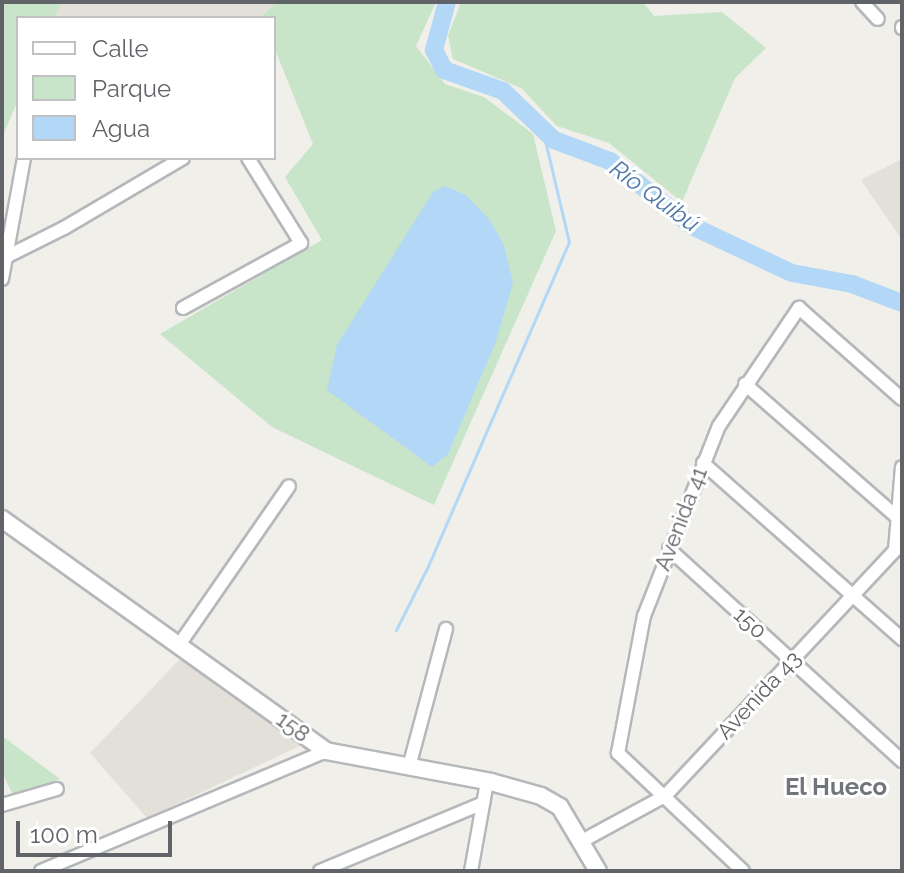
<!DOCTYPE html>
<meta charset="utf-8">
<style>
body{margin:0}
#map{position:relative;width:904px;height:873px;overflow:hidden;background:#f0efe9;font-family:Raleway,sans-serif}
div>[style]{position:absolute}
.education>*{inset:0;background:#e3e0da}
.green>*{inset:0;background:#c8e4c9}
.water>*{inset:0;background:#b2d7f7}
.stream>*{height:3px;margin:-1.5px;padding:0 1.5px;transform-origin:1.5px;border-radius:1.5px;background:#b2d7f7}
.river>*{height:18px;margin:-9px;padding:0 9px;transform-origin:9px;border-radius:9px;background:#b2d7f7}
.roads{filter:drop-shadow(2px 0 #b5b8bb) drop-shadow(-2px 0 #b5b8bb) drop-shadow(0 2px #b5b8bb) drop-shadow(0 -2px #b5b8bb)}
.street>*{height:12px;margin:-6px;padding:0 6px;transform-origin:6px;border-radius:6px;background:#fff}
.secondary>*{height:16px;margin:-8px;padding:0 8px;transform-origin:8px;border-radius:8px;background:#fff}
span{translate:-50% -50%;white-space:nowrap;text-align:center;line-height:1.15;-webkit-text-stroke:6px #fff;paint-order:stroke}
.street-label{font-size:22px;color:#606367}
.water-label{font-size:24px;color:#4f78a8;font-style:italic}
.neighbourhood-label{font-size:24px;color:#717579;font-weight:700}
.frame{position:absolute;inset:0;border:4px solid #606367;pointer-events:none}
.legend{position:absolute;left:16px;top:16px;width:260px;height:144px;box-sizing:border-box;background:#fff;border:2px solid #bfc1c2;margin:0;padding:10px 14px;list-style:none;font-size:24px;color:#606367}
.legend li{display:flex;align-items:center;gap:16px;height:40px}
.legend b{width:40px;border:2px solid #bfc1c2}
.scale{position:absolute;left:16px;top:821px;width:156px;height:36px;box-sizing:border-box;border:4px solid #606367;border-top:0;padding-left:10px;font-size:24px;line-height:28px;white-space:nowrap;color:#606367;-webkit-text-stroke:6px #fff;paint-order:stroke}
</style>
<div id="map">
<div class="education">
<i style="clip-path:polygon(2px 2px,278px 2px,258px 18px,18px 18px,18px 100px,2px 137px)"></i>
<i style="clip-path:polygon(902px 159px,902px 240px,861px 180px)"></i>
<i style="clip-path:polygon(181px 658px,304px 744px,147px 818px,90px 753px)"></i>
</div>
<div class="green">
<i style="clip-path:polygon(2px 2px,61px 2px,54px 18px,18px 18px,18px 100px,2px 137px)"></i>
<i style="clip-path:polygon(278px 2px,436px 2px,416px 46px,445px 84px,484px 97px,533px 134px,556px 231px,434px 505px,272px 427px,160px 334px,322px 240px,285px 177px,313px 144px,274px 47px,274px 18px,261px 16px)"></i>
<i style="clip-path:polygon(461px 2px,643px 2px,654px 16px,722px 12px,766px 48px,735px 78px,682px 202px,609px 143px,557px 126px,521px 88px,453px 59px,448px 36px)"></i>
<i style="clip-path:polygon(2px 736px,60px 779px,14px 797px,2px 772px)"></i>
</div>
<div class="water">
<i style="clip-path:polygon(445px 186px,466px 195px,488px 218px,503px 243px,513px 283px,495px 344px,448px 454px,432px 467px,327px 390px,337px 345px,433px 192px)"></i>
</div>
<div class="stream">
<i style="left:396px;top:630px;width:72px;rotate:-63.4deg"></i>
<i style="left:428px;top:566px;width:353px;rotate:-66.5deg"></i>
<i style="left:569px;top:242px;width:117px;rotate:-103.3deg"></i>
</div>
<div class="river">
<i style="left:447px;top:2px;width:50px;rotate:105.2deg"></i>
<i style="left:434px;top:50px;width:22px;rotate:63deg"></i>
<i style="left:444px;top:70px;width:63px;rotate:19.6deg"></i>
<i style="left:503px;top:91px;width:71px;rotate:43.9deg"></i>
<i style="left:554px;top:140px;width:60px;rotate:20.6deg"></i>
<i style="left:610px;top:161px;width:105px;rotate:38.4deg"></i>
<i style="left:692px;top:226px;width:110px;rotate:25.2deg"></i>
<i style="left:792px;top:273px;width:61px;rotate:10.4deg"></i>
<i style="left:852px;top:284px;width:53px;rotate:20.8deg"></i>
</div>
<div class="roads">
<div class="street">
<i style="left:862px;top:2px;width:23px;rotate:47deg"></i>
<i style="left:902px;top:28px;width:1px;rotate:-90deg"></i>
<i style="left:6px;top:257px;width:65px;rotate:-26.6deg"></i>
<i style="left:64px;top:228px;width:138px;rotate:-30.5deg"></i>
<i style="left:2px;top:279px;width:123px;rotate:-79.7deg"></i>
<i style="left:183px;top:308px;width:135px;rotate:-28.8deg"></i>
<i style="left:301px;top:243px;width:100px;rotate:-121.9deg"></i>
<i style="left:745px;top:384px;width:203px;rotate:41.2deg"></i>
<i style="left:703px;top:463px;width:266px;rotate:41.5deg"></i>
<i style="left:669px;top:549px;width:315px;rotate:42.3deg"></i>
<i style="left:179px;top:645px;width:193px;rotate:-55.3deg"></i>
<i style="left:409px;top:767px;width:143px;rotate:-75deg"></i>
<i style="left:2px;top:805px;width:57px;rotate:-16.2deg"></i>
<i style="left:582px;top:841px;width:94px;rotate:-28.5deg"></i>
<i style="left:665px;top:796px;width:337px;rotate:-46.9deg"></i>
<i style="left:895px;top:550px;width:83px;rotate:-85.2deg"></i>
<i style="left:41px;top:871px;width:309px;rotate:-22.8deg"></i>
<i style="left:320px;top:871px;width:177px;rotate:-22.6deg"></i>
<i style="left:471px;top:871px;width:90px;rotate:-79.8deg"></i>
<i style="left:743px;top:871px;width:172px;rotate:-136.7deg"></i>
<i style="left:618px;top:753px;width:139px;rotate:-79.3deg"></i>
<i style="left:644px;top:616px;width:204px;rotate:-68.5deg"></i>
<i style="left:719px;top:426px;width:143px;rotate:-55.9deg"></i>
<i style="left:799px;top:308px;width:137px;rotate:41.5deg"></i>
</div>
<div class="secondary">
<i style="left:2px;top:519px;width:398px;rotate:35.6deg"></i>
<i style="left:326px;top:751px;width:168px;rotate:10.6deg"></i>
<i style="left:491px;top:782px;width:52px;rotate:15.6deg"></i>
<i style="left:541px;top:796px;width:22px;rotate:30deg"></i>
<i style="left:560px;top:807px;width:74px;rotate:59.3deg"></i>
</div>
</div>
<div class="street-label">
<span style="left:681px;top:519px;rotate:-69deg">Avenida 41</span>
<span style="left:750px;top:623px;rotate:43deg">150</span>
<span style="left:759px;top:695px;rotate:-47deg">Avenida 43</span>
<span style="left:293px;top:727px;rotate:36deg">158</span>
</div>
<div class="water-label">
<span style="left:655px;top:196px;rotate:36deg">Río Quibú</span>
</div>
<div class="neighbourhood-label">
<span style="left:836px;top:787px">El Hueco</span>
</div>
<div class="frame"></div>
<ul class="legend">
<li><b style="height:10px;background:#fff"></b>Calle</li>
<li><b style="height:22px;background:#c8e4c9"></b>Parque</li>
<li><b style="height:22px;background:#b2d7f7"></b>Agua</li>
</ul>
<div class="scale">100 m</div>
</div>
